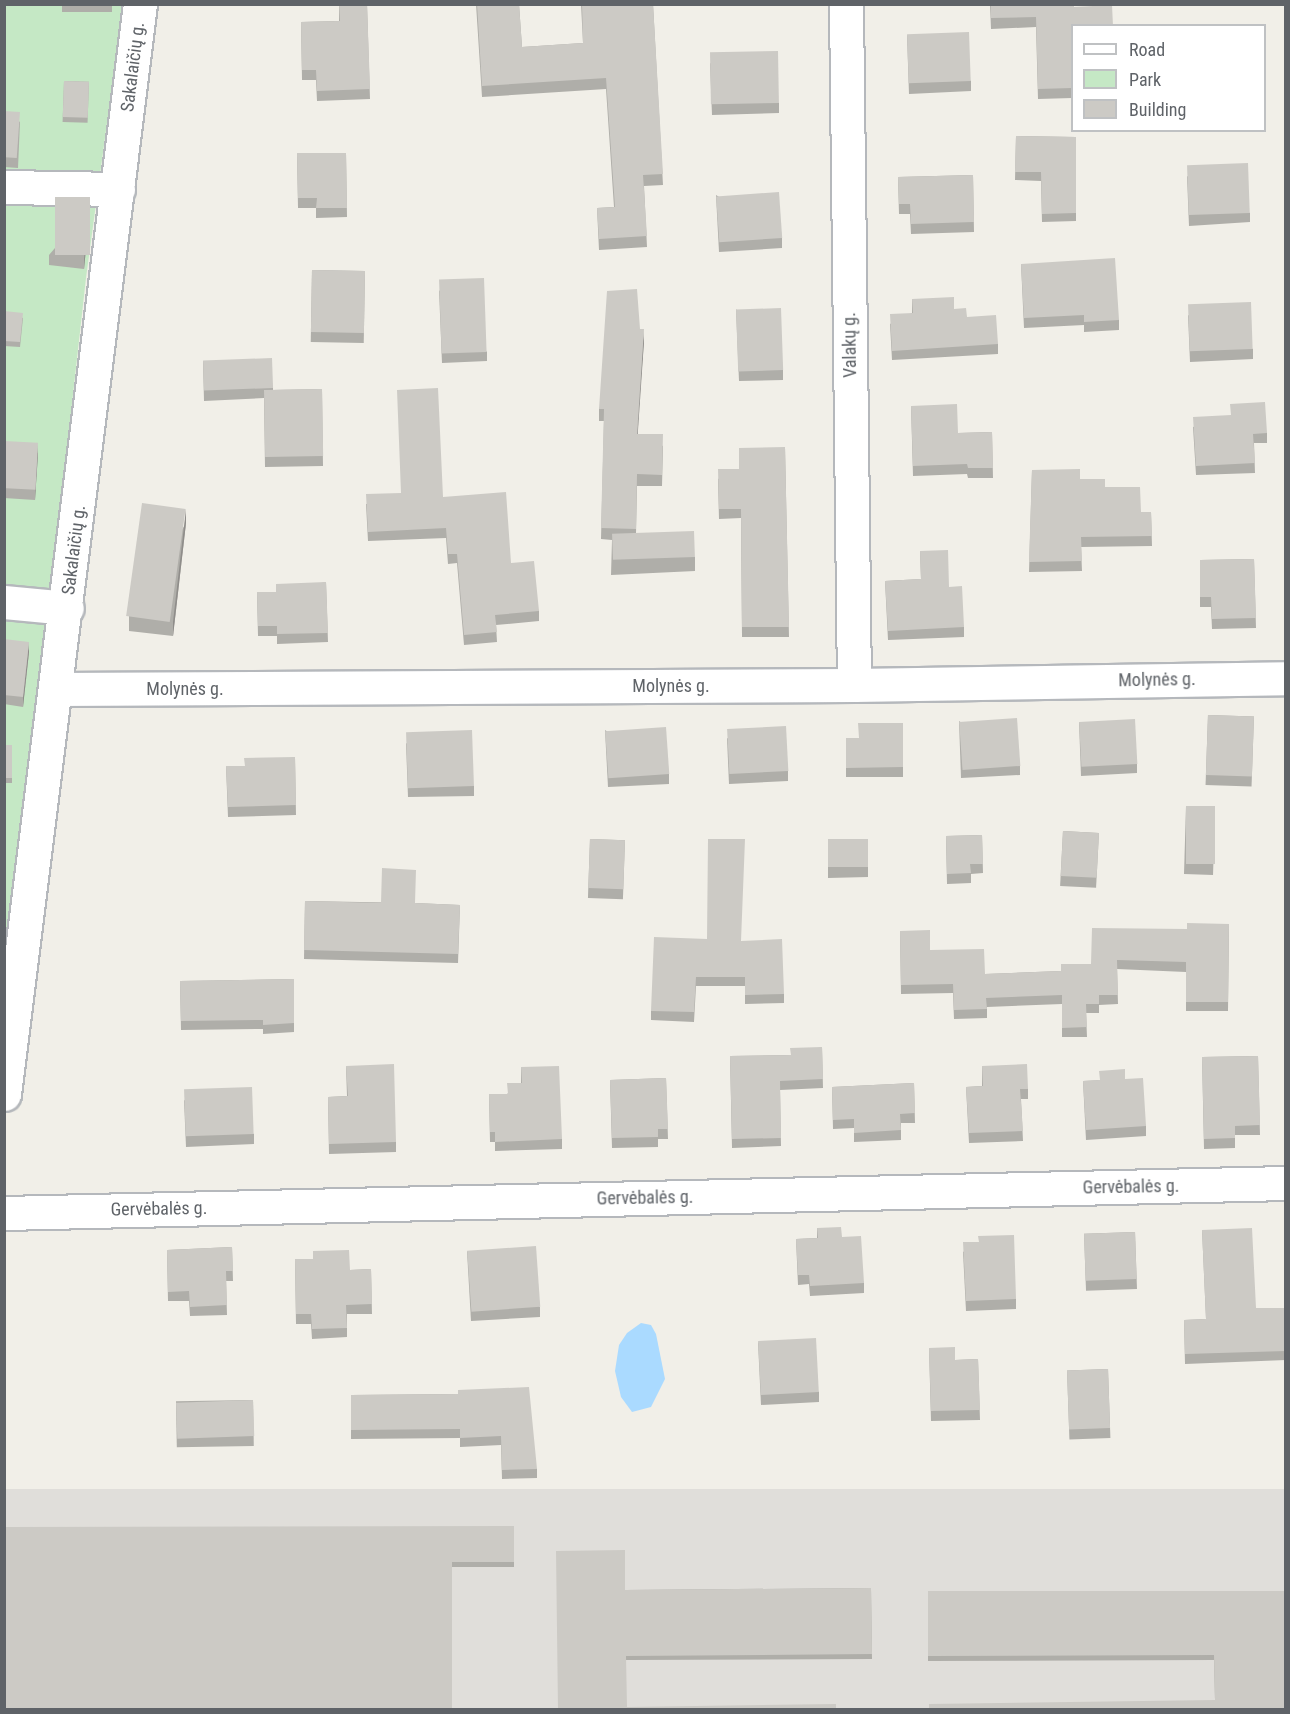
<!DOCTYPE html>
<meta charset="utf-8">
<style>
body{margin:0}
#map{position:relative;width:1290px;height:1714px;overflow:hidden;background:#f1efe8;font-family:"Roboto Condensed",sans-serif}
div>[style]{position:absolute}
.industrial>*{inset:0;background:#e0deda;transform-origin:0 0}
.green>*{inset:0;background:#c5e8c5}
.water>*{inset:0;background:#aadaff}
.roads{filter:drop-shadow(2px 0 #b5b8bc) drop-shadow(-2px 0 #b5b8bc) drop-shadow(0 2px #b5b8bc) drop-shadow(0 -2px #b5b8bc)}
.street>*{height:33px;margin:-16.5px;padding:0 16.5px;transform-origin:16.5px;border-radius:16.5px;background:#fff}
.wall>*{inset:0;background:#afaea9;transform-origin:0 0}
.shaded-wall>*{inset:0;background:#8f8d8a}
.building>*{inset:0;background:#cccac5;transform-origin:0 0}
span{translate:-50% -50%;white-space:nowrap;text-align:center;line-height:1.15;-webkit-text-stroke:4.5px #fff;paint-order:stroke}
.street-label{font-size:18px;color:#5f6368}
.frame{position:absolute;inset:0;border:6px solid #5f6368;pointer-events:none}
.legend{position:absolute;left:1071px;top:24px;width:195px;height:108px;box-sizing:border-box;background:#fff;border:2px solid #bfc1c3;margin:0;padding:8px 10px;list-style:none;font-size:18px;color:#5f6368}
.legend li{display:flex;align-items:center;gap:12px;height:30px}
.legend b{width:30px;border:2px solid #bfc1c3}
</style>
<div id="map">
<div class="industrial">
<i style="left:5px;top:1489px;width:1280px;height:221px"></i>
</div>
<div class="green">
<i style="clip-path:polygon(5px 5px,123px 5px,86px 278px,52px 583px,5px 949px)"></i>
</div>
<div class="water">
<i style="clip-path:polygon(641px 1323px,651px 1325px,656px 1334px,665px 1379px,651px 1407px,632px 1412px,621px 1397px,615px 1371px,619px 1345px,627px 1333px)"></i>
</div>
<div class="roads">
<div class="street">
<i style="left:846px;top:4px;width:681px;rotate:89.33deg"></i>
<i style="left:4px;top:187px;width:114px;rotate:1deg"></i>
<i style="left:4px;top:602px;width:63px;rotate:5.4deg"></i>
<i style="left:56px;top:689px;width:798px;rotate:-0.29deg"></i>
<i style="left:854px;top:685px;width:432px;rotate:-0.9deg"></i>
<i style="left:4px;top:1094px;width:1098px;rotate:-82.89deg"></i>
<i style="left:4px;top:1213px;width:1282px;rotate:-1.34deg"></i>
</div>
</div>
<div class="wall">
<i style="left:62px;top:4px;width:50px;height:8px"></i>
<i style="clip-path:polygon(339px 4px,367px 4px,370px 99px,317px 101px,316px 80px,302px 80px,301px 22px,339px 21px)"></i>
<i style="clip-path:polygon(476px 4px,519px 4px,522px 47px,583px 43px,581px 4px,653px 4px,663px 185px,644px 186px,647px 247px,599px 250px,597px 208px,614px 207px,606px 89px,482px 97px)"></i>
<i style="clip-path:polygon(990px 4px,1074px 7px,1072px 26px,1072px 98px,1038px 99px,1036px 27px,991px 29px)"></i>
<i style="clip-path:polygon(907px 35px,971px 81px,971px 91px,909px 94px)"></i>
<i style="clip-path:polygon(710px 63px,779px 103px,779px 113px,712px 115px)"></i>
<i style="left:64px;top:81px;width:25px;height:41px;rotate:2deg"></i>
<i style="clip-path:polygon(4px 111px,20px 122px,18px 168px,4px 167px)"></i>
<i style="clip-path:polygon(1016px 136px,1076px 137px,1076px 221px,1042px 222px,1041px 181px,1015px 180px)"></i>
<i style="clip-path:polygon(297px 153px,346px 153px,347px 217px,316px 218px,316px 208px,298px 208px)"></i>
<i style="clip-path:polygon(973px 175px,974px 232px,911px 234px,910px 214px,899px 214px,898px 177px)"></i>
<i style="clip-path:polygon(1187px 176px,1250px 213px,1250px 222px,1189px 226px)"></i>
<i style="clip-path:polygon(716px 195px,782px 238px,782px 248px,719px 252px)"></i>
<i style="clip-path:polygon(90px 207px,84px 269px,49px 265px,49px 255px)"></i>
<i style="clip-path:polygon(1021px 264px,1119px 320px,1119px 330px,1084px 332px,1084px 325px,1024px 328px)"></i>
<i style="left:312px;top:270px;width:53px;height:72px;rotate:1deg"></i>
<i style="clip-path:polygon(439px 290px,487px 352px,487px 361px,442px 363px)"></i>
<i style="clip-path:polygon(912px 299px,954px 309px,967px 317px,998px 344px,998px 354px,892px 360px,890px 324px,912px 313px)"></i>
<i style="clip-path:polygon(736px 309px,783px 370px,783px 380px,739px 381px)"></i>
<i style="clip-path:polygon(4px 311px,23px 318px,20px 347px,4px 346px)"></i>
<i style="clip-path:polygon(1188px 315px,1253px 349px,1253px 359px,1190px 362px)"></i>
<i style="clip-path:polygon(640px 329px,644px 341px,637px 434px,663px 446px,662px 486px,637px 486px,636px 534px,695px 557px,695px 571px,611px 575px,612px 540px,601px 539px,604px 421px,599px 421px,599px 409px)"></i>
<i style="clip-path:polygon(203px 361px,273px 388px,273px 390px,322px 389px,323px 466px,265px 467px,264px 398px,204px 401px)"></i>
<i style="clip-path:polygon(911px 406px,958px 433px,992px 432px,993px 478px,968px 478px,967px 474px,913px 476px)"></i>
<i style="clip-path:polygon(1230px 416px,1267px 433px,1267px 443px,1254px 443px,1255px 473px,1196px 475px,1193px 427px)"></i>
<i style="clip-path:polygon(4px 441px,38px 453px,35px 500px,4px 498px)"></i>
<i style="clip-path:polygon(785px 447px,789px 637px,742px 637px,741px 518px,719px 519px,718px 479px)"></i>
<i style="clip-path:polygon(1032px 470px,1080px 479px,1105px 487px,1141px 512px,1151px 512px,1152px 546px,1081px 547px,1082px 571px,1029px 572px)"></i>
<i style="clip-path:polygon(443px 497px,511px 563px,539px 611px,539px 621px,496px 625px,497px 642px,464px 645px,457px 563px,448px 564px,446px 538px,368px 541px,366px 504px)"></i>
<i style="clip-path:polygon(186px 523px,173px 636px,129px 631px,129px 616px)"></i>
<i style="clip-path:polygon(920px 551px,949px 587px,964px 627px,964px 637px,888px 640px,885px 581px,921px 579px)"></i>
<i style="clip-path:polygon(1254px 559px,1256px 628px,1212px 629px,1211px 607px,1200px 607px,1200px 560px)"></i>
<i style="clip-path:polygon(326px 582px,328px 642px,277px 644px,277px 636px,258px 636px,257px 592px,276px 592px)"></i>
<i style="clip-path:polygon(4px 639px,29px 652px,23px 707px,4px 704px)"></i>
<i style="left:1208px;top:715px;width:46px;height:70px;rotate:2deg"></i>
<i style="clip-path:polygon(959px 721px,1020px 766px,1020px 775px,961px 778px)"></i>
<i style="clip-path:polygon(1079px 722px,1137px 764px,1137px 773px,1081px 776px)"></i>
<i style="clip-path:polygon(903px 723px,903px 777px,846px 777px,846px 738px,859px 738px)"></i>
<i style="clip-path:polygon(605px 730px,669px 774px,669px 784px,608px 787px)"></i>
<i style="clip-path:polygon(727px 738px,788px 771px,788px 781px,729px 784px)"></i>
<i style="clip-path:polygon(406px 743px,474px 786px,474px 796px,408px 797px)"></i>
<i style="left:4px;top:745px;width:8px;height:38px"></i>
<i style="clip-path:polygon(295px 757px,296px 815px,228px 817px,226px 766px,245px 766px)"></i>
<i style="clip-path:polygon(1186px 806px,1215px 816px,1213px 875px,1184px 874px)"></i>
<i style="left:1063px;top:831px;width:36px;height:55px;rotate:3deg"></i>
<i style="clip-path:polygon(982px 835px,983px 873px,971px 874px,971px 883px,947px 884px,946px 836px)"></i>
<i style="left:590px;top:839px;width:35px;height:59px;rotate:2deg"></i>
<i style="clip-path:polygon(828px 840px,868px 867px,868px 877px,828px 878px)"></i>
<i style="clip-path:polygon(305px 901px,415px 903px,460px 905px,458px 963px,304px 959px)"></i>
<i style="clip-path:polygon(1229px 924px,1228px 1011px,1186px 1011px,1186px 972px,1117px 969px,1118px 1004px,1099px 1005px,1099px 1013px,1086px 1013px,1087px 1037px,1062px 1037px,1062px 1004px,987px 1007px,987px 1018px,954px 1019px,953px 993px,901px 994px,900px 931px,930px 950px,985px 974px,1061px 971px,1091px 964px,1187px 929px)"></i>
<i style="clip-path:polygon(741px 941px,784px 994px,784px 1003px,745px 1004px,745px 986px,696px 986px,694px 1022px,651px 1020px,651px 1011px)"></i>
<i style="clip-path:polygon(294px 979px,294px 1032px,263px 1034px,263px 1029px,181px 1030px,180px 981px)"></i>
<i style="clip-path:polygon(822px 1047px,823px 1088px,780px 1090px,781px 1146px,732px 1148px,730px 1056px,791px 1055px)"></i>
<i style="clip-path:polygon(1258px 1056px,1260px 1135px,1235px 1135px,1235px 1148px,1204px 1149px,1202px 1057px)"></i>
<i style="clip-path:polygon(346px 1066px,396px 1142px,396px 1152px,329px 1154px,328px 1097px,347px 1096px)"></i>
<i style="clip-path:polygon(982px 1066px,1028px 1089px,1028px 1099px,1021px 1099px,1023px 1141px,969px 1143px,966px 1087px,982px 1086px)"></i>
<i style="clip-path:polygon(521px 1067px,562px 1139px,562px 1149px,495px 1151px,495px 1142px,490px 1142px,489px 1094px,507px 1094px,521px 1083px)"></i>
<i style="clip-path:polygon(666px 1078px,668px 1139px,658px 1139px,658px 1147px,612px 1148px,610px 1080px)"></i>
<i style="clip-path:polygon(1125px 1079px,1146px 1126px,1146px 1136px,1086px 1140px,1083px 1081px)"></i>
<i style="clip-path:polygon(914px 1083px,915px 1123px,901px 1123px,901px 1140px,854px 1142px,854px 1128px,833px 1129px,832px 1087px)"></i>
<i style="clip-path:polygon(184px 1100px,254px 1134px,254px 1144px,186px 1147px)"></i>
<i style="clip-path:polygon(817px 1228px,842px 1237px,864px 1283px,864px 1293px,810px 1296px,809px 1284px,798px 1285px,796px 1239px,817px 1238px)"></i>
<i style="clip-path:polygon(1202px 1230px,1256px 1308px,1286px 1308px,1286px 1360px,1185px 1364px,1184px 1320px,1206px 1319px)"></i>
<i style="left:1135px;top:1232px;width:57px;height:51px;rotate:88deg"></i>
<i style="clip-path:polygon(978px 1242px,1016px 1299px,1016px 1309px,966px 1311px,963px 1252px)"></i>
<i style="clip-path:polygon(232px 1247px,233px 1281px,226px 1281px,227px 1315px,190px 1316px,189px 1301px,168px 1301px,167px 1250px)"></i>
<i style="clip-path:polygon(313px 1251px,350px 1270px,371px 1269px,372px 1314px,347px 1314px,347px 1337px,312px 1339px,311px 1324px,296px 1324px,295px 1259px,313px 1259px)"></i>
<i style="clip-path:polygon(467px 1251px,540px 1307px,540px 1317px,471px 1321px)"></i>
<i style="clip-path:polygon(758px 1342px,819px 1392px,819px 1402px,761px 1405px)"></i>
<i style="clip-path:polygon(929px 1348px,955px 1360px,978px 1359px,980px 1420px,931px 1421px)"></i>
<i style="left:1108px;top:1369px;width:69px;height:41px;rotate:88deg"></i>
<i style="clip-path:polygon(458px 1394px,537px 1469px,537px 1478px,502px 1479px,501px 1445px,460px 1447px,460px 1438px,351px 1439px,351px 1395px)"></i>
<i style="left:253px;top:1400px;width:46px;height:77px;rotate:89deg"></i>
<i style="clip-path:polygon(514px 1526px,514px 1567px,452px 1567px,4px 1710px)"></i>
<i style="clip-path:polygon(871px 1588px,872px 1659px,626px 1660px,558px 1710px,625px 1590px)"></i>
<i style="clip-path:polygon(928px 1591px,1286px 1591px,1215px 1700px,1214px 1660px,928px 1661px)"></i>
</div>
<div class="shaded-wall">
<i style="clip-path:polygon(90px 197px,90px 207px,84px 269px,84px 259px)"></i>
<i style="clip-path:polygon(644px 329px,644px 341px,637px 445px,637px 434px)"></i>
<i style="clip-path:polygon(38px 443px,38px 453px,35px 500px,35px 490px)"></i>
<i style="clip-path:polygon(186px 509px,186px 523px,173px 636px,173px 622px)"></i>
<i style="clip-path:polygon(29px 642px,29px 652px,23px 707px,23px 697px)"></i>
</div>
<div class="building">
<i style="clip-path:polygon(339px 4px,367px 4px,370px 89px,317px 91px,316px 70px,302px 70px,301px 22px,340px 21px)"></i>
<i style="clip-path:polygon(477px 4px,519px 4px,522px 47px,583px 43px,582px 4px,653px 4px,663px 174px,643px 175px,647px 236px,599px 239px,597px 208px,615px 207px,606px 78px,482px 86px)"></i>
<i style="clip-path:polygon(991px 4px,1074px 4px,1074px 7px,1112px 5px,1113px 26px,1072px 26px,1072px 88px,1038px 89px,1036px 17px,991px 18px)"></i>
<i style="left:969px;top:32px;width:49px;height:62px;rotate:88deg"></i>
<i style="left:778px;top:51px;width:52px;height:68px;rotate:89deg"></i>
<i style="left:64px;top:81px;width:25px;height:36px;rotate:2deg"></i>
<i style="left:4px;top:111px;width:16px;height:46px;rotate:4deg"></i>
<i style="clip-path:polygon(1016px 136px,1076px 137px,1076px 213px,1042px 214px,1041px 172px,1015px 172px)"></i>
<i style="clip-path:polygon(297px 153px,346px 153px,347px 208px,316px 208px,317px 198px,298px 198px)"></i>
<i style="left:1248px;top:163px;width:50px;height:61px;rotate:88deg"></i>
<i style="clip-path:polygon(973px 175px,974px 222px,911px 224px,910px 204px,899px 204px,898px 177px)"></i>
<i style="left:779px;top:192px;width:46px;height:63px;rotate:86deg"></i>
<i style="left:55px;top:197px;width:35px;height:58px"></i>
<i style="clip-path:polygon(1115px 258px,1119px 320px,1084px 322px,1084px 315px,1024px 318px,1021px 264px)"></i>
<i style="left:312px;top:270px;width:53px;height:62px;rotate:1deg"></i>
<i style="left:484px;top:278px;width:74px;height:45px;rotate:88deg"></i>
<i style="clip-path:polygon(637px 289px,640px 329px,644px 329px,637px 434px,663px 434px,662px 475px,637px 474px,636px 529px,601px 528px,604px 409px,599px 409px,607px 291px)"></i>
<i style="clip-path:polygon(954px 297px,954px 309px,966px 308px,967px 317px,996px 315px,998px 344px,892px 351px,890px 314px,913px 313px,912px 299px)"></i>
<i style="left:1251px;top:302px;width:47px;height:63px;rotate:88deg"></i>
<i style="left:781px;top:308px;width:62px;height:45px;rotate:88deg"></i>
<i style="clip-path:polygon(4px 311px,23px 313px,20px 342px,4px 341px)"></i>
<i style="left:272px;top:358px;width:30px;height:69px;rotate:88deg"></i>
<i style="clip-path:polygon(438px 388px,443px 497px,506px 492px,511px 563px,534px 561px,539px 611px,495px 615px,497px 632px,464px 635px,457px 554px,448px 554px,446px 528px,368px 532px,366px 494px,401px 493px,397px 390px)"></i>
<i style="left:322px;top:389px;width:67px;height:58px;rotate:89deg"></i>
<i style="clip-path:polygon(1265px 402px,1267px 433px,1253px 434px,1255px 463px,1196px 466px,1193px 417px,1231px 415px,1230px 404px)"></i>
<i style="clip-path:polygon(957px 404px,958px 433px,992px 432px,993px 468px,968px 468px,967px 464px,913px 466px,911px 406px)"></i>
<i style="left:4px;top:441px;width:34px;height:47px;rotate:3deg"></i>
<i style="clip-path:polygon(785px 447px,789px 627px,742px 627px,741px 509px,719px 509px,718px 469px,739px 469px,739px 448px)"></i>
<i style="clip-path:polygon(1080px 469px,1080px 479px,1105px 479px,1105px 487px,1140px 487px,1141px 512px,1151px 512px,1152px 536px,1081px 537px,1082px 561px,1029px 562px,1032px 470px)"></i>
<i style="left:142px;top:503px;width:44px;height:114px;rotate:8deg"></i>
<i style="left:694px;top:531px;width:26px;height:82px;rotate:88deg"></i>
<i style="clip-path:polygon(948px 550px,949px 587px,962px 586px,964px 627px,888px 631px,885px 581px,921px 579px,920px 551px)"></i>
<i style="clip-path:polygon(1254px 559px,1256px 618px,1212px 619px,1211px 597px,1200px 597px,1200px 560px)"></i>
<i style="clip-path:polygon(326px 582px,328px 633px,277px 634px,277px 626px,258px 626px,257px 592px,276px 592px,276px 584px)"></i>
<i style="clip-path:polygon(4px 639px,29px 642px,23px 697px,4px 695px)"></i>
<i style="left:1208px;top:715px;width:46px;height:60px;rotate:2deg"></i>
<i style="left:1017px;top:718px;width:48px;height:58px;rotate:86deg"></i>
<i style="left:1135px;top:719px;width:45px;height:56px;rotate:87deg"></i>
<i style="clip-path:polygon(858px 723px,903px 723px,903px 767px,846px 768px,846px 738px,859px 738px)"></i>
<i style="left:786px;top:726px;width:45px;height:59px;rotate:87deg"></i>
<i style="left:666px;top:727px;width:47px;height:61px;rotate:86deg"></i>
<i style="left:472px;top:730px;width:56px;height:66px;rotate:88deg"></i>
<i style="left:4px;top:745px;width:8px;height:33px"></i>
<i style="clip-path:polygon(295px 757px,296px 805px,228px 807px,226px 766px,245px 766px,244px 758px)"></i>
<i style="left:1186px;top:806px;width:29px;height:58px"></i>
<i style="left:1063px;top:831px;width:36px;height:45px;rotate:3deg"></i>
<i style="clip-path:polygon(982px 835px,983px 864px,970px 864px,971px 873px,947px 874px,946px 836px)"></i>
<i style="left:590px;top:839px;width:35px;height:49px;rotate:2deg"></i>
<i style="clip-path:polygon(708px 839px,745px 839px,741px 941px,782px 939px,784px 994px,745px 995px,745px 977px,696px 977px,694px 1012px,651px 1011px,654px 937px,707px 939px)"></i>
<i style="left:868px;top:839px;width:28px;height:40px;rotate:90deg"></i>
<i style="clip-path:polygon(382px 868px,416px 870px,415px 903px,460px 905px,458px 954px,304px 950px,305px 901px,381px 903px)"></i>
<i style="clip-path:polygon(1187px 923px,1229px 924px,1228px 1002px,1186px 1002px,1186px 962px,1117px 960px,1118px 995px,1099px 995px,1099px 1004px,1086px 1004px,1087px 1027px,1062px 1028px,1062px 995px,986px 998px,987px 1009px,954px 1010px,953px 984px,901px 985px,900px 931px,930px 930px,930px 950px,984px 949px,985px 974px,1061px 971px,1061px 964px,1091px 964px,1092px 928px,1187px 929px)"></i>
<i style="clip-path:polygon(294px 979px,294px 1023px,263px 1025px,263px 1020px,181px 1021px,180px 981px)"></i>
<i style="clip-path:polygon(822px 1047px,823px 1079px,780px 1081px,781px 1138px,732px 1139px,730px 1056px,791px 1055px,790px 1048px)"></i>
<i style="clip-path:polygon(1258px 1056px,1260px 1125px,1235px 1126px,1235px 1138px,1204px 1139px,1202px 1057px)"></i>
<i style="clip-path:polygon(394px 1064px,396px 1142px,329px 1144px,328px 1097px,348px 1096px,346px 1066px)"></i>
<i style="clip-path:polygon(1027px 1064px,1028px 1089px,1020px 1089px,1023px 1131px,969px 1133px,966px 1087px,983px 1086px,982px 1066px)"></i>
<i style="clip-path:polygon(559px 1066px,562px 1139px,495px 1142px,495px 1132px,490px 1132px,489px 1094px,508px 1094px,507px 1083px,522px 1083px,521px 1067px)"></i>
<i style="clip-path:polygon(1125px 1069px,1125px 1079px,1143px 1078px,1146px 1126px,1086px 1130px,1083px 1081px,1100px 1080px,1099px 1071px)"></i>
<i style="clip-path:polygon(666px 1078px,668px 1129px,658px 1129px,658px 1137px,612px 1138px,610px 1080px)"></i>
<i style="clip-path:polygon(914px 1083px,915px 1113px,900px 1114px,901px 1130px,854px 1133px,854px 1119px,833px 1120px,832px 1087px)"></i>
<i style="left:252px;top:1087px;width:47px;height:68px;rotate:88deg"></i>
<i style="clip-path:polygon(841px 1227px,842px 1237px,861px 1236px,864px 1283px,810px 1286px,809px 1275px,798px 1275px,796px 1239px,818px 1238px,817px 1228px)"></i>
<i style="clip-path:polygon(1252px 1228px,1256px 1308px,1286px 1308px,1286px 1351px,1185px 1354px,1184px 1320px,1206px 1319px,1202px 1230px)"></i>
<i style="left:1135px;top:1232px;width:47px;height:51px;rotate:88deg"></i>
<i style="clip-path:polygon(1014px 1235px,1016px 1299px,966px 1301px,963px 1242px,979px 1242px,978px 1236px)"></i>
<i style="left:536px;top:1246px;width:61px;height:69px;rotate:86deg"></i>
<i style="clip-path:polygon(232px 1247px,233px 1271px,226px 1271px,227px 1305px,190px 1307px,189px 1291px,168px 1292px,167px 1250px)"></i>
<i style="clip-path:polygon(349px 1250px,350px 1270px,371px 1269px,372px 1304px,346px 1305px,347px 1328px,312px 1329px,311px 1314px,296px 1314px,295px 1259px,313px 1259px,313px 1251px)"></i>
<i style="left:816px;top:1338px;width:54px;height:58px;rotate:87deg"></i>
<i style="clip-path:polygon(955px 1347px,955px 1360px,978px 1359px,980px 1410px,931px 1411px,929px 1348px)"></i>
<i style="left:1108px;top:1369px;width:59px;height:41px;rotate:88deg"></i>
<i style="clip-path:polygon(529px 1387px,537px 1469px,502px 1470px,501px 1436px,460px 1438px,460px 1429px,351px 1430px,351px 1395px,458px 1394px,458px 1390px)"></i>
<i style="left:253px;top:1400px;width:36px;height:77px;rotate:88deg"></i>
<i style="clip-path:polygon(514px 1526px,514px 1562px,452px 1562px,452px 1710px,4px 1710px,4px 1527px)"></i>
<i style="clip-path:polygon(625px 1550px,625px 1590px,871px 1588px,872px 1654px,626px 1656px,627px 1707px,836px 1704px,836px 1710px,558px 1710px,556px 1551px)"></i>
<i style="clip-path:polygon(928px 1591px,1286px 1591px,1286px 1710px,929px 1710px,929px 1704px,1215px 1700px,1214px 1655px,928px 1656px)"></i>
</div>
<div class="street-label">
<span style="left:133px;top:67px;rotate:-83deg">Sakalaičių g.</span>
<span style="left:850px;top:345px;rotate:-91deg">Valakų g.</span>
<span style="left:74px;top:550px;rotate:-83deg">Sakalaičių g.</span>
<span style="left:1157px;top:680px;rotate:-1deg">Molynės g.</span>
<span style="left:671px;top:686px">Molynės g.</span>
<span style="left:185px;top:689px">Molynės g.</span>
<span style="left:1131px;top:1187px;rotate:-1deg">Gervėbalės g.</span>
<span style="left:645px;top:1198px;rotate:-1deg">Gervėbalės g.</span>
<span style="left:159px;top:1209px;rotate:-1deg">Gervėbalės g.</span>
</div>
<div class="frame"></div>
<ul class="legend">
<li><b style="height:8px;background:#fff"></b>Road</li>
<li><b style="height:16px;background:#c5e8c5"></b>Park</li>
<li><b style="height:16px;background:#cccac5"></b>Building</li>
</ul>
</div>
